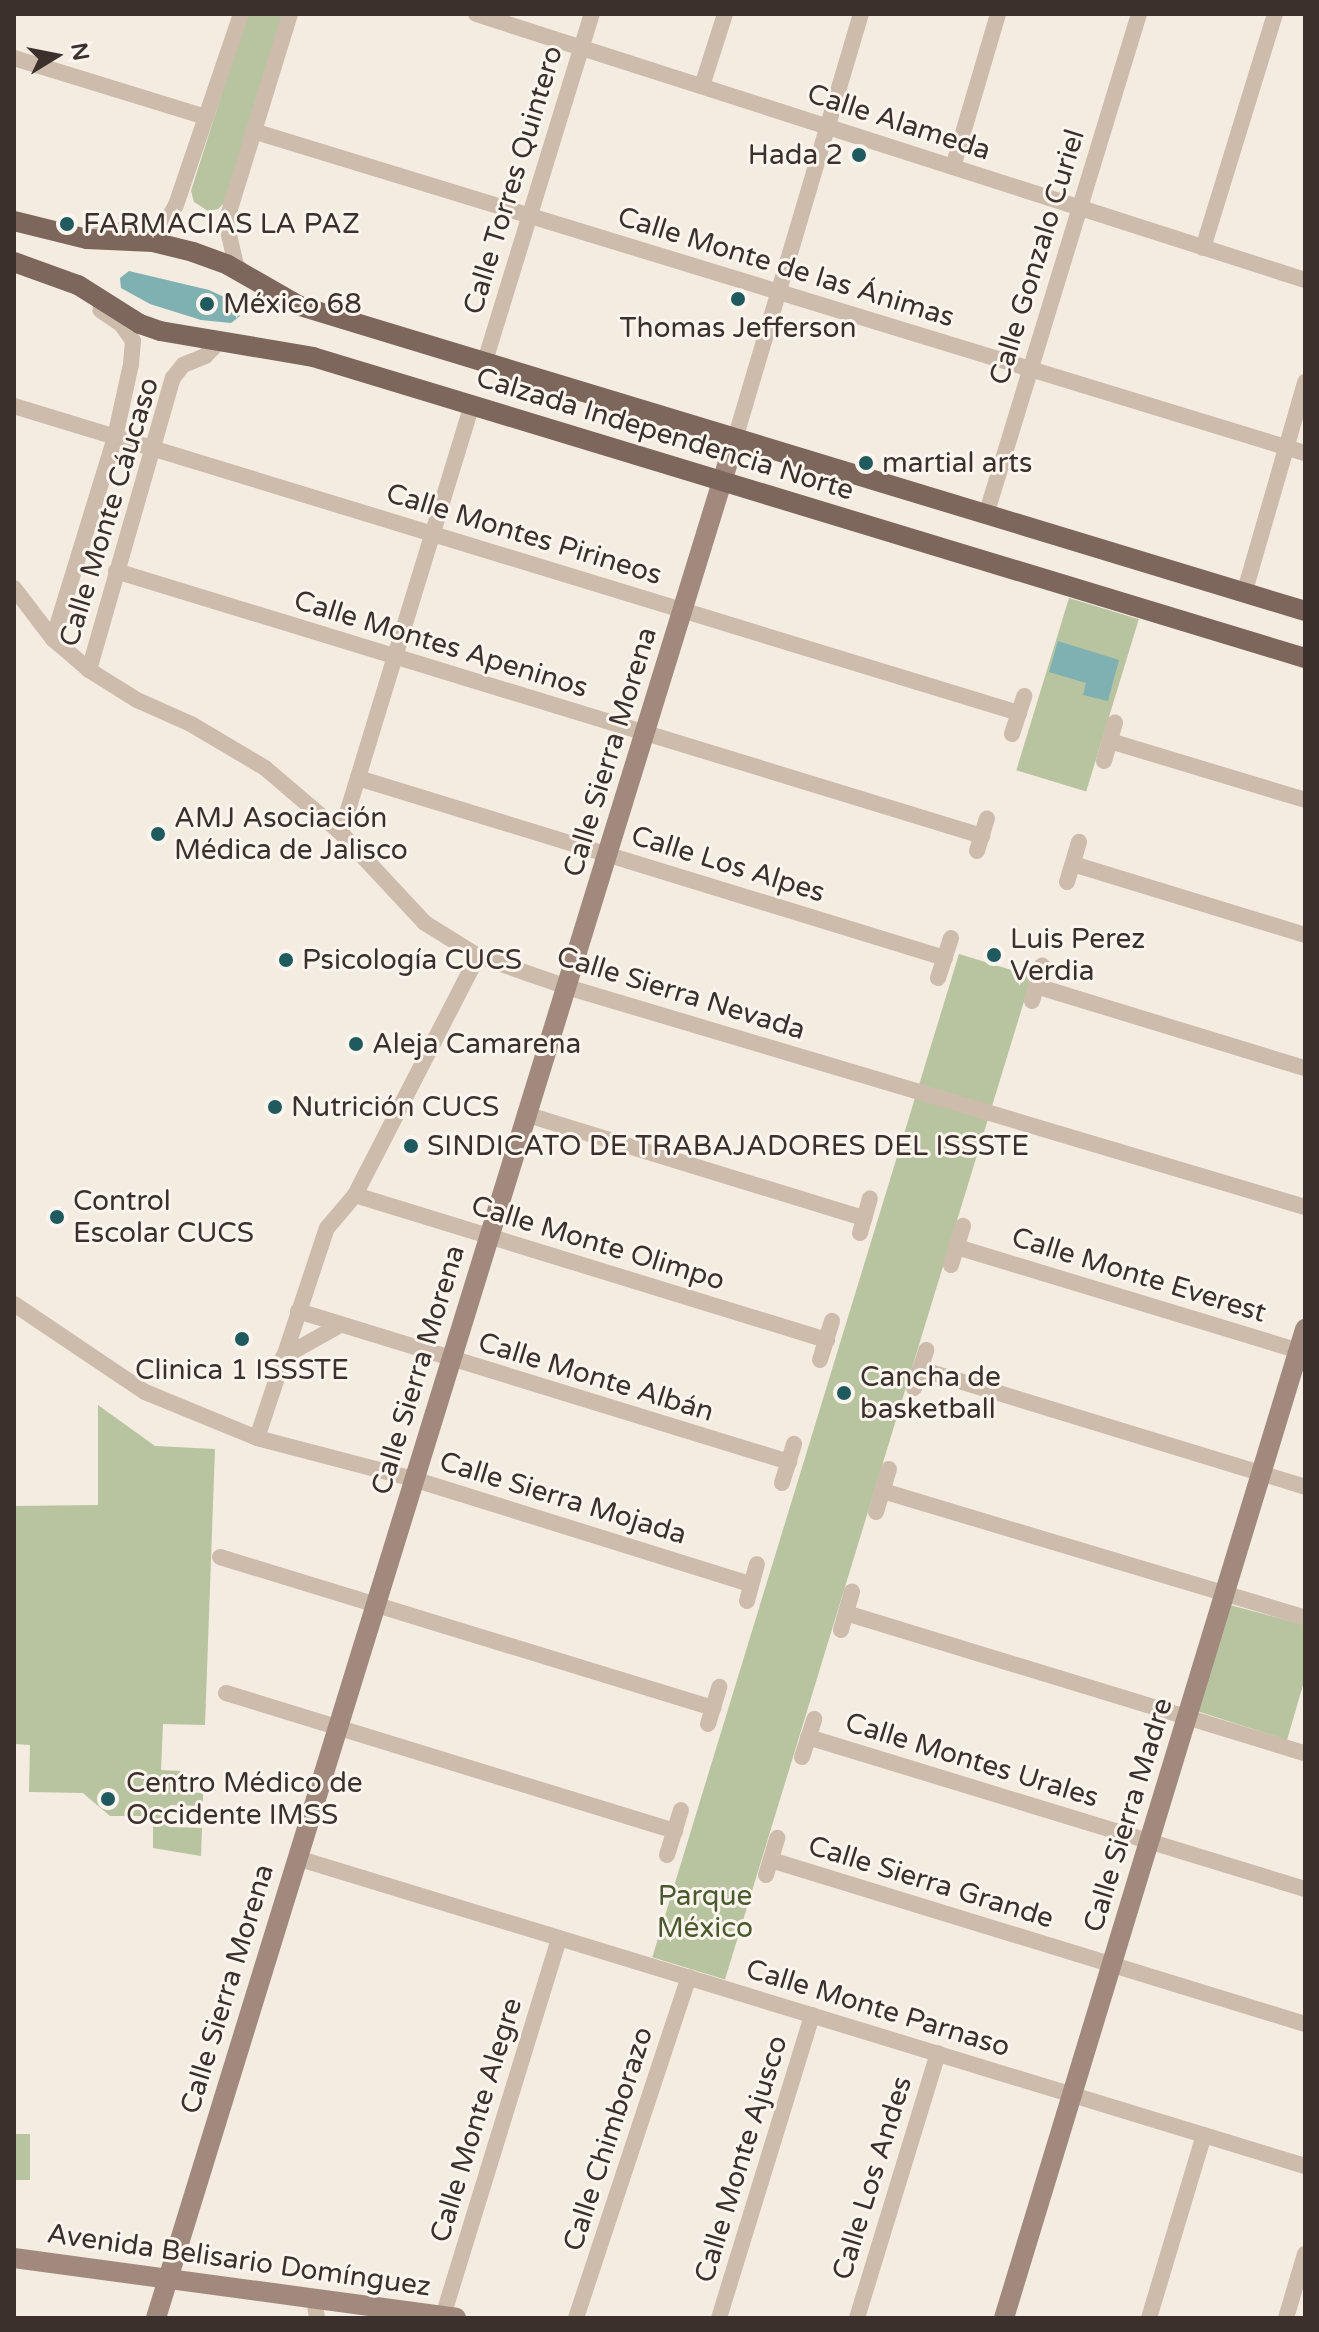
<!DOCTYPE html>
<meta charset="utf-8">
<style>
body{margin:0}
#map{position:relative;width:1319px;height:2332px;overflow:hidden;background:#f4ebe1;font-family:"Varela Round",sans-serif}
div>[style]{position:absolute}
.green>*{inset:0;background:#b8c4a0;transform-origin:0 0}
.water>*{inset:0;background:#7fb0b2}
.street>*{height:16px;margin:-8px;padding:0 8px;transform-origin:8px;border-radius:8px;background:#cdbbac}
.secondary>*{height:20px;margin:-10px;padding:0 10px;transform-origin:10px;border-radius:10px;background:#a18a7d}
.primary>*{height:20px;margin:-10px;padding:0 10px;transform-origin:10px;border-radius:10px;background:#7d675c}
.dots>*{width:22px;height:22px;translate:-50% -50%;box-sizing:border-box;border:4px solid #fbf5ee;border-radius:50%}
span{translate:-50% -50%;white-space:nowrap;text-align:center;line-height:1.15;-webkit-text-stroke:6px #fbf5ee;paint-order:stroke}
.street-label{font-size:28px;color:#3b302b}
.poi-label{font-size:28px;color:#3b302b}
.right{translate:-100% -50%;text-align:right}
.left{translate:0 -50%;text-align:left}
.park-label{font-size:28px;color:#4a5a2e}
.frame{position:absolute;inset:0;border:16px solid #3b302b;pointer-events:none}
.north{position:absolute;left:16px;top:16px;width:80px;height:80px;-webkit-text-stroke:6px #fbf5ee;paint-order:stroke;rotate:80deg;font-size:22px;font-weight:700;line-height:32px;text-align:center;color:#3b302b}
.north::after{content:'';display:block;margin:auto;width:28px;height:36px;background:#3b302b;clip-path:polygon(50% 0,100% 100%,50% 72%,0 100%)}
</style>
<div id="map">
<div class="green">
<i style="clip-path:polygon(247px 14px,285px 14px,226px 201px,218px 209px,208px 211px,194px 202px,191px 191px)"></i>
<i style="left:1069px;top:598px;width:73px;height:180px;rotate:17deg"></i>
<i style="left:959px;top:954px;width:76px;height:1049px;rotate:17deg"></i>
<i style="clip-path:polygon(98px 1405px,155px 1446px,215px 1449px,205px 1725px,163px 1724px,161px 1770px,181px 1771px,180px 1792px,203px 1793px,203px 1806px,170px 1805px,169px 1827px,202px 1828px,201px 1856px,153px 1848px,153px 1816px,110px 1816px,83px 1793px,29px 1792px,30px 1745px,14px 1744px,14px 1506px,98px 1505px)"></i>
<i style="clip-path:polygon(1230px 1605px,1305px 1625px,1305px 1678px,1287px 1740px,1197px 1711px)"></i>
<i style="left:30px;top:2134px;width:46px;height:16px;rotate:90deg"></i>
</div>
<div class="water">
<i style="clip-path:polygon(129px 271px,209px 290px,237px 303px,240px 316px,231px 323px,201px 320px,150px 304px,121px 288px,120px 278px)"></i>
<i style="clip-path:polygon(1058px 641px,1119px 660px,1108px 701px,1083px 695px,1086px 683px,1049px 672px)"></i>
</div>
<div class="street">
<i style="left:476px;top:14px;width:871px;rotate:17.79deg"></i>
<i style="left:14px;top:58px;width:201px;rotate:17.1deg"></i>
<i style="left:702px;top:86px;width:76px;rotate:-72.3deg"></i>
<i style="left:253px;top:131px;width:1100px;rotate:17.02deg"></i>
<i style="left:953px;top:167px;width:159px;rotate:-73.6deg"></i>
<i style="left:90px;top:238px;width:22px;rotate:-22deg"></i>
<i style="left:110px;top:230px;width:40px;rotate:1.4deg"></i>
<i style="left:150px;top:231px;width:17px;rotate:-25deg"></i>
<i style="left:165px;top:224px;width:22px;rotate:-60deg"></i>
<i style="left:176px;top:205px;width:202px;rotate:-71.2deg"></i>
<i style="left:1203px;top:248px;width:245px;rotate:-72.9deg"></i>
<i style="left:244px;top:273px;width:11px;rotate:-135deg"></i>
<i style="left:236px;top:265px;width:44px;rotate:-103.1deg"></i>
<i style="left:226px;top:222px;width:218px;rotate:-72.9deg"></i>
<i style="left:485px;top:361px;width:363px;rotate:-72.9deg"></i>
<i style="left:14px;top:406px;width:1051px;rotate:16.99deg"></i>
<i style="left:735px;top:439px;width:443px;rotate:-73.5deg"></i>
<i style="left:986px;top:515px;width:524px;rotate:-73.02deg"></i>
<i style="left:116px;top:571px;width:906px;rotate:17.01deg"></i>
<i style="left:14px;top:588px;width:64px;rotate:52.6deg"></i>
<i style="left:53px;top:639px;width:48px;rotate:40.7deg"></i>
<i style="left:89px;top:670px;width:57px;rotate:32deg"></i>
<i style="left:137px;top:700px;width:59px;rotate:24deg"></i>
<i style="left:191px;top:724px;width:86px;rotate:30.7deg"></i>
<i style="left:265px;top:768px;width:100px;rotate:40.5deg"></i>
<i style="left:341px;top:833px;width:123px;rotate:47deg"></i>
<i style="left:425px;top:923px;width:62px;rotate:31.9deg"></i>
<i style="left:478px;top:956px;width:94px;rotate:19.2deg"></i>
<i style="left:567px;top:987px;width:770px;rotate:16.6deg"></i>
<i style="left:1244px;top:594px;width:221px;rotate:-73.9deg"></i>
<i style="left:53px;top:639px;width:211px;rotate:-72.9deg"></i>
<i style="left:115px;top:437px;width:75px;rotate:-77.6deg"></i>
<i style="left:131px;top:364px;width:23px;rotate:-85deg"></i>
<i style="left:133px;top:341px;width:21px;rotate:-125deg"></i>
<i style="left:121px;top:324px;width:25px;rotate:-146deg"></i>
<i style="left:89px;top:670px;width:304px;rotate:-74deg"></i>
<i style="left:173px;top:378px;width:16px;rotate:-52deg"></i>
<i style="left:183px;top:365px;width:24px;rotate:-22deg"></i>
<i style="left:205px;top:356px;width:20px;rotate:-45deg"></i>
<i style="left:1012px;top:734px;width:40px;rotate:-72deg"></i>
<i style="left:1110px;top:741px;width:204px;rotate:16.8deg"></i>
<i style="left:1104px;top:761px;width:40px;rotate:-74deg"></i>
<i style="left:358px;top:778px;width:614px;rotate:17.05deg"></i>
<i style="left:341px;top:833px;width:448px;rotate:-73deg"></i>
<i style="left:977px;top:851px;width:34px;rotate:-73deg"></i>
<i style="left:1073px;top:864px;width:243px;rotate:17deg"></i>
<i style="left:1067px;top:882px;width:42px;rotate:-73.3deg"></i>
<i style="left:938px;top:978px;width:42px;rotate:-72deg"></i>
<i style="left:1036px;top:986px;width:281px;rotate:17deg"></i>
<i style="left:1032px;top:1001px;width:37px;rotate:-74deg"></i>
<i style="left:525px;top:1114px;width:355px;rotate:17.1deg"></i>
<i style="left:355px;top:1195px;width:494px;rotate:17.1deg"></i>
<i style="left:860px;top:1233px;width:36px;rotate:-74deg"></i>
<i style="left:957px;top:1247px;width:364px;rotate:16.9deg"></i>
<i style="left:951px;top:1265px;width:41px;rotate:-72.9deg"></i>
<i style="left:14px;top:1304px;width:158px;rotate:33.9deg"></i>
<i style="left:145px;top:1392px;width:121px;rotate:22.3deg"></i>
<i style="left:257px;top:1438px;width:161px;rotate:14.7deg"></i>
<i style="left:413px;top:1479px;width:354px;rotate:17.3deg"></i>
<i style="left:298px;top:1311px;width:514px;rotate:17.09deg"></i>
<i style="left:283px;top:1357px;width:65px;rotate:-29.3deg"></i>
<i style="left:820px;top:1360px;width:41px;rotate:-72.9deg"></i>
<i style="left:920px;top:1369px;width:403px;rotate:17deg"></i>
<i style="left:914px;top:1388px;width:40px;rotate:-72deg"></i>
<i style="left:257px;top:1438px;width:221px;rotate:-71.6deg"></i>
<i style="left:327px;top:1228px;width:43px;rotate:-49.7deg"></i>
<i style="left:355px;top:1195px;width:269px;rotate:-62.8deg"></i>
<i style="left:782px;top:1483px;width:41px;rotate:-72.9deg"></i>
<i style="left:883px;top:1491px;width:441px;rotate:16.7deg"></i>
<i style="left:876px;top:1512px;width:45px;rotate:-73.2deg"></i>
<i style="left:220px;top:1557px;width:516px;rotate:17.03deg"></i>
<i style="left:747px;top:1601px;width:38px;rotate:-75deg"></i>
<i style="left:846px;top:1613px;width:480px;rotate:17deg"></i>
<i style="left:841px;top:1630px;width:40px;rotate:-74deg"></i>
<i style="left:226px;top:1693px;width:470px;rotate:17.1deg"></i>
<i style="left:708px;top:1724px;width:39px;rotate:-73deg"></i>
<i style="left:808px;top:1737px;width:520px;rotate:17.01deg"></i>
<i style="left:802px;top:1757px;width:40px;rotate:-72deg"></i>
<i style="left:667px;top:1855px;width:47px;rotate:-72.7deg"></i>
<i style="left:297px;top:1858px;width:1054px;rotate:16.99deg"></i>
<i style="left:771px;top:1860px;width:559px;rotate:17.07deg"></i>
<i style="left:766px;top:1875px;width:39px;rotate:-73deg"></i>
<i style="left:314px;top:2299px;width:19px;rotate:81deg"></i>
<i style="left:443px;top:2316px;width:395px;rotate:-72.9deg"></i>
<i style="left:576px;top:2318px;width:359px;rotate:-71.7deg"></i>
<i style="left:719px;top:2318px;width:317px;rotate:-72.9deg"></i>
<i style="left:857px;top:2318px;width:277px;rotate:-73deg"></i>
<i style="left:1149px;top:2318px;width:191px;rotate:-73.3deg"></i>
<i style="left:1286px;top:2318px;width:67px;rotate:-73.5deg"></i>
</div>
<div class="secondary">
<i style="left:14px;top:2258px;width:446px;rotate:7.7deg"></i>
<i style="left:156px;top:2318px;width:1966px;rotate:-72.87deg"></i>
<i style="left:1004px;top:2318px;width:1034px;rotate:-73.07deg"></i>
</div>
<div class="primary">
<i style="left:14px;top:221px;width:75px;rotate:13.9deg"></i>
<i style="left:87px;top:239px;width:66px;rotate:2.6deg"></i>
<i style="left:153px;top:242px;width:41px;rotate:14deg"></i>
<i style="left:193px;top:252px;width:37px;rotate:20deg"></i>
<i style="left:228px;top:265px;width:83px;rotate:29.7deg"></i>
<i style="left:300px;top:306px;width:1050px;rotate:16.88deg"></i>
<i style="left:14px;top:262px;width:68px;rotate:19.8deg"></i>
<i style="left:78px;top:285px;width:73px;rotate:32.2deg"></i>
<i style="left:140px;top:324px;width:21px;rotate:19deg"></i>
<i style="left:160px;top:331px;width:155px;rotate:9.6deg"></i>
<i style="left:313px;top:357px;width:1037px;rotate:16.88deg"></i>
</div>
<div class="dots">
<i style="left:859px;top:155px;background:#1f5a5e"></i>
<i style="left:67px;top:224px;background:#1f5a5e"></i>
<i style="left:738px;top:299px;background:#1f5a5e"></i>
<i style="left:207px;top:304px;background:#1f5a5e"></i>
<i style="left:866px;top:463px;background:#1f5a5e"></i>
<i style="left:158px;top:834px;background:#1f5a5e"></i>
<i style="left:994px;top:955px;background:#1f5a5e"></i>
<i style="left:286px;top:960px;background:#1f5a5e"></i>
<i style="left:356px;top:1044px;background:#1f5a5e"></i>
<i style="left:275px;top:1107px;background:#1f5a5e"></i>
<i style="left:411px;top:1146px;background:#1f5a5e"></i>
<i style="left:57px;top:1217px;background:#1f5a5e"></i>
<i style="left:242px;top:1339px;background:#1f5a5e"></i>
<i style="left:844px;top:1393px;background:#1f5a5e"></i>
<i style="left:108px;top:1799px;background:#1f5a5e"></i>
</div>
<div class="street-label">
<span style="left:899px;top:122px;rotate:18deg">Calle Alameda</span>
<span style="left:513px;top:180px;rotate:-73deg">Calle Torres Quintero</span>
<span style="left:1037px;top:257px;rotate:-73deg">Calle Gonzalo Curiel</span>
<span style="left:786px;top:267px;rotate:17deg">Calle Monte de las Ánimas</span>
<span style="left:665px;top:434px;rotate:17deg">Calzada Independencia Norte</span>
<span style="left:109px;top:512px;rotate:-73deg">Calle Monte Cáucaso</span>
<span style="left:524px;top:534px;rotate:17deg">Calle Montes Pirineos</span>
<span style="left:441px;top:644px;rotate:17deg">Calle Montes Apeninos</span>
<span style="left:610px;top:752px;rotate:-73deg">Calle Sierra Morena</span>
<span style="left:728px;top:864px;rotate:17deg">Calle Los Alpes</span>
<span style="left:681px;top:993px;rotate:17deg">Calle Sierra Nevada</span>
<span style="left:598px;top:1243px;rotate:17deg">Calle Monte Olimpo</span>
<span style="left:1139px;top:1275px;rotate:17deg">Calle Monte Everest</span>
<span style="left:418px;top:1370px;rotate:-73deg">Calle Sierra Morena</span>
<span style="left:596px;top:1377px;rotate:17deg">Calle Monte Albán</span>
<span style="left:563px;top:1498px;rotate:17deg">Calle Sierra Mojada</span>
<span style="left:972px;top:1760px;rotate:17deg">Calle Montes Urales</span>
<span style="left:1128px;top:1815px;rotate:-73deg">Calle Sierra Madre</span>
<span style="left:931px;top:1882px;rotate:17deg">Calle Sierra Grande</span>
<span style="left:227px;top:1989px;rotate:-73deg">Calle Sierra Morena</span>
<span style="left:878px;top:2008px;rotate:17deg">Calle Monte Parnaso</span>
<span style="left:476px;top:2120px;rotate:-73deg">Calle Monte Alegre</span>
<span style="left:608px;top:2139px;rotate:-72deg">Calle Chimborazo</span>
<span style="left:741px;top:2159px;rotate:-73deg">Calle Monte Ajusco</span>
<span style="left:872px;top:2178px;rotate:-73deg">Calle Los Andes</span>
<span style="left:239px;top:2260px;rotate:8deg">Avenida Belisario Domínguez</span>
</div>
<div class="poi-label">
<span class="right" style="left:843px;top:155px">Hada 2</span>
<span class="left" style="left:83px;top:224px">FARMACIAS LA PAZ</span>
<span class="left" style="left:223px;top:304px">México 68</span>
<span style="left:738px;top:328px">Thomas Jefferson</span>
<span class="left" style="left:882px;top:463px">martial arts</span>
<span class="left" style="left:174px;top:834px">AMJ Asociación<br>Médica de Jalisco</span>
<span class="left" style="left:1010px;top:955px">Luis Perez<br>Verdia</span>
<span class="left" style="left:302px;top:960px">Psicología CUCS</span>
<span class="left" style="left:372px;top:1044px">Aleja Camarena</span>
<span class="left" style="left:291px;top:1107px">Nutrición CUCS</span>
<span class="left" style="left:427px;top:1146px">SINDICATO DE TRABAJADORES DEL ISSSTE</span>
<span class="left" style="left:73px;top:1217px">Control<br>Escolar CUCS</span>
<span style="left:242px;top:1370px">Clinica 1 ISSSTE</span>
<span class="left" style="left:860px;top:1393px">Cancha de<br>basketball</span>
<span class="left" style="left:126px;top:1799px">Centro Médico de<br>Occidente IMSS</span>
</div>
<div class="park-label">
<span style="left:705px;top:1912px">Parque<br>México</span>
</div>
<div class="frame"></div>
<div class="north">N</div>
</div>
